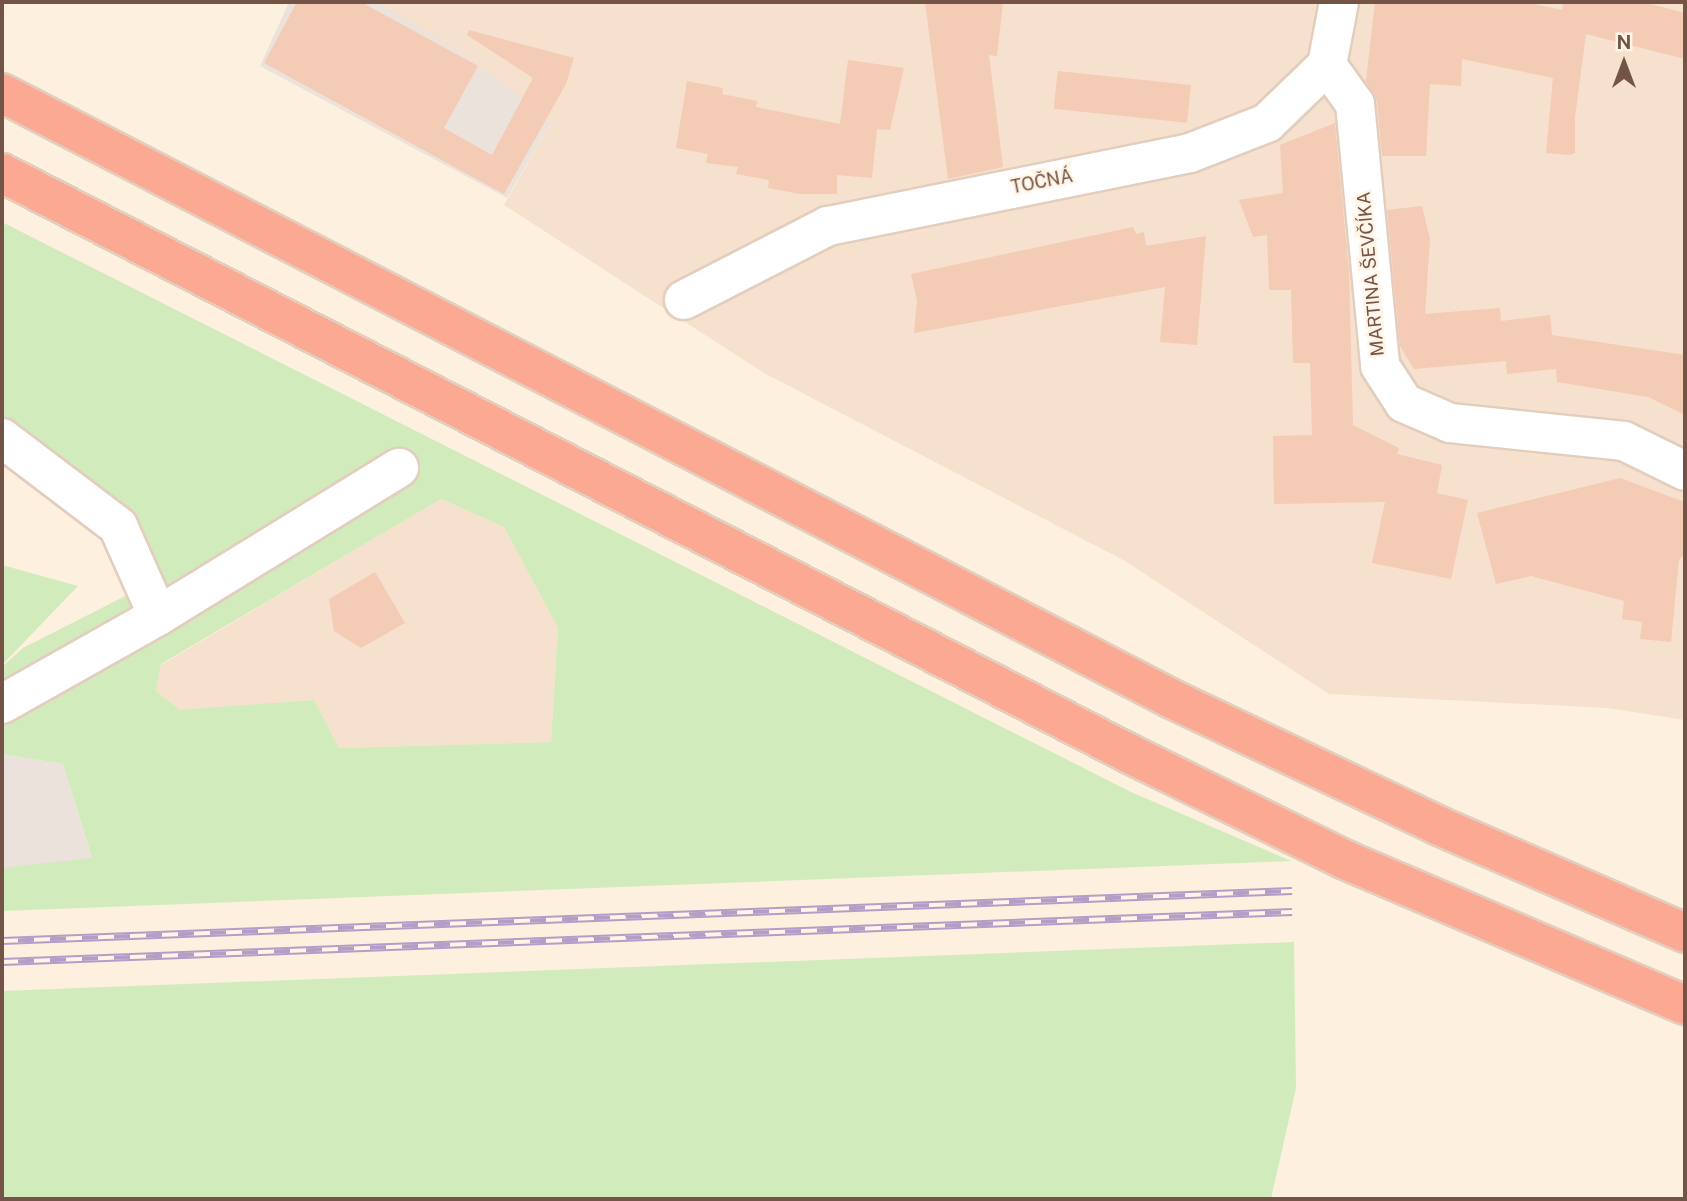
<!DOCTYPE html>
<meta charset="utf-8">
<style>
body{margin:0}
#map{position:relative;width:1687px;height:1201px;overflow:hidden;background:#fdf0de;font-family:"Public Sans",sans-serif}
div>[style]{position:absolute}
.residential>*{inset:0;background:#f5e1cd}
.industrial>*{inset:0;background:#ebe2db}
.green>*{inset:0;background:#d1ebbd}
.building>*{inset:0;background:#f4cbb5;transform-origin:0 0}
.roads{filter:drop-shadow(2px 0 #e3cdbd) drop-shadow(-2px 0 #e3cdbd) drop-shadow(0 2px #e3cdbd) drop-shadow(0 -2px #e3cdbd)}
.minor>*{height:38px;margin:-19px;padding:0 19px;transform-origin:19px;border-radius:19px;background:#fff}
.highway>*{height:38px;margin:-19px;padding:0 19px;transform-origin:19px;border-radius:19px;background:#fba992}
.rail>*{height:8px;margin-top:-4px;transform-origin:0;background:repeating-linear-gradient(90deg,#fff4e5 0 16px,#b29ec6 0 32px);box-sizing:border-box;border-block:2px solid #b29ec6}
span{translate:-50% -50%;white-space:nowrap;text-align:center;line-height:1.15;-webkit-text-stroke:5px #fff4e5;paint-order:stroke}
.street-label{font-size:18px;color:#745446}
.frame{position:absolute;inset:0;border:4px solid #745446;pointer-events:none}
.north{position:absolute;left:1589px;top:28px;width:70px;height:70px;-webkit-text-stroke:5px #fff4e5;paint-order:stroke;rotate:0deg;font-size:19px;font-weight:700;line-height:28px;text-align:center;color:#745446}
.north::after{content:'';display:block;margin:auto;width:24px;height:32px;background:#745446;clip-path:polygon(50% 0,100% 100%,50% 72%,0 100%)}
</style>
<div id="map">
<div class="residential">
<i style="clip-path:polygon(377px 2px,1685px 2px,1685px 720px,1607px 708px,1329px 694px,1125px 561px,764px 373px,504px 205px,552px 120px)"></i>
<i style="clip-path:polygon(441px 499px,504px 527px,558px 628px,551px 742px,339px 748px,314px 700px,180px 711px,156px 691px,161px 665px)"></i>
</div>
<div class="industrial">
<i style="clip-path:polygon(289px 2px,377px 2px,455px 49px,552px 120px,507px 198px,260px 66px)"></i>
<i style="clip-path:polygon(2px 754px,63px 764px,92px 859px,2px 868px)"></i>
</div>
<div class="green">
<i style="clip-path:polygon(evenodd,2px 222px,1131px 792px,1291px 861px,2px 911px,2px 868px,92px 858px,63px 764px,2px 754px,2px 667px,23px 648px,145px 586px,118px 526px,2px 438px,2px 222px,441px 499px,504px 527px,558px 628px,551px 742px,339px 748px,314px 700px,180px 710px,156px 691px,161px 664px,441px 499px)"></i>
<i style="clip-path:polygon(2px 565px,78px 586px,2px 665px)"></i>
<i style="clip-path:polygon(1294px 942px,1296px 1088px,1271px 1199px,2px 1199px,2px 991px)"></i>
</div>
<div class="building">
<i style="clip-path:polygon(297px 2px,361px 2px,478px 66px,444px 128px,492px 155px,533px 78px,467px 35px,469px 30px,574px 58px,566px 84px,504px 194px,264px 63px)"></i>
<i style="clip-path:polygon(925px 2px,1003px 2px,997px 56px,989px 55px,1003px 167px,948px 179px)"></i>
<i style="clip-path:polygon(1375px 2px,1525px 2px,1562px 10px,1563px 2px,1643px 2px,1685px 13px,1685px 59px,1586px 34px,1575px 117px,1575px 153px,1570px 155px,1546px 153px,1553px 78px,1462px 59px,1461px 86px,1430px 84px,1426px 156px,1382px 156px,1377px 102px,1366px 81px)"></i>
<i style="clip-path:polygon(848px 60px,904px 68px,890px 130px,877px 129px,872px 178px,837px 175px,837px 194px,800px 194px,768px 188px,769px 180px,736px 174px,738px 167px,706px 163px,708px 154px,676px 148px,687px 81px,723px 88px,722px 94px,757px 101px,756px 107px,840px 124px)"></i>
<i style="left:1191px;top:85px;width:38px;height:134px;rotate:96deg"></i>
<i style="clip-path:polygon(1335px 123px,1349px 272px,1353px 425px,1399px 448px,1397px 454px,1442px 465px,1437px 493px,1468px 500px,1451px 579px,1372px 563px,1385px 502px,1274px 504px,1273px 436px,1312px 435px,1310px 363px,1293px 363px,1291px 290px,1269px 290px,1267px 235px,1253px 237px,1239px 200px,1283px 193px,1280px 145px)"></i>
<i style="clip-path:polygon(1422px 206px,1430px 239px,1425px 314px,1500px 308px,1501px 321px,1550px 315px,1552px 335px,1685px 355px,1685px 415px,1648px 397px,1557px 382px,1556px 369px,1507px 374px,1506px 361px,1414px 369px,1400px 346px,1387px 210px)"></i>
<i style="clip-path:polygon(1133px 227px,1136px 234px,1144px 232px,1146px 246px,1206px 236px,1197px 345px,1160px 342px,1165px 287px,914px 333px,917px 301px,911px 274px)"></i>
<i style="clip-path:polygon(1620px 478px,1685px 502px,1685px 553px,1679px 560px,1671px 642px,1640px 639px,1642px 622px,1622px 619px,1624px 601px,1531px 576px,1496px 584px,1477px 513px)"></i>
<i style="clip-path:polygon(375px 572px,405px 623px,361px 648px,334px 631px,329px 599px)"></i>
</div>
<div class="roads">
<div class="minor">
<i style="left:1327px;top:65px;width:48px;rotate:54.3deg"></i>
<i style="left:1355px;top:104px;width:263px;rotate:84.5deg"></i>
<i style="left:1380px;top:366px;width:44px;rotate:57deg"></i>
<i style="left:1404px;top:403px;width:50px;rotate:23.5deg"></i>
<i style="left:1450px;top:423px;width:175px;rotate:5.9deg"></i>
<i style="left:1624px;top:441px;width:68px;rotate:26.2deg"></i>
<i style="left:684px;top:300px;width:162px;rotate:-27.2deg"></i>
<i style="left:828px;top:226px;width:369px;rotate:-11.4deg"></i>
<i style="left:1190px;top:153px;width:83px;rotate:-21.3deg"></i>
<i style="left:1267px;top:123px;width:83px;rotate:-44deg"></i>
<i style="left:1327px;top:65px;width:64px;rotate:-79.2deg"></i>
<i style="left:2px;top:438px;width:146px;rotate:37.2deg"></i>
<i style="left:118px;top:526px;width:98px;rotate:66deg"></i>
<i style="left:2px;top:704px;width:179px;rotate:-29.4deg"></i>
<i style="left:158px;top:616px;width:283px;rotate:-31.6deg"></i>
</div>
<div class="highway">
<i style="left:2px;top:93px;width:1318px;rotate:27.38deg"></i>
<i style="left:1172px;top:699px;width:296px;rotate:25.4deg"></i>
<i style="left:1439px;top:826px;width:268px;rotate:23.5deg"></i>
<i style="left:2px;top:173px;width:1267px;rotate:27.25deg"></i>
<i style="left:1128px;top:753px;width:240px;rotate:26.2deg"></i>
<i style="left:1343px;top:859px;width:372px;rotate:23.1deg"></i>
</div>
</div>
<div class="rail">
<i style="left:2px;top:941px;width:1291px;rotate:-2.22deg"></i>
<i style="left:2px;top:962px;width:1291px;rotate:-2.22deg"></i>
</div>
<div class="street-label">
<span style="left:1042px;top:182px;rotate:-11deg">TOČNÁ</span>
<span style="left:1371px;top:274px;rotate:-95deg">MARTINA ŠEVČÍKA</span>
</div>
<div class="frame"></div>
<div class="north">N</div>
</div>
